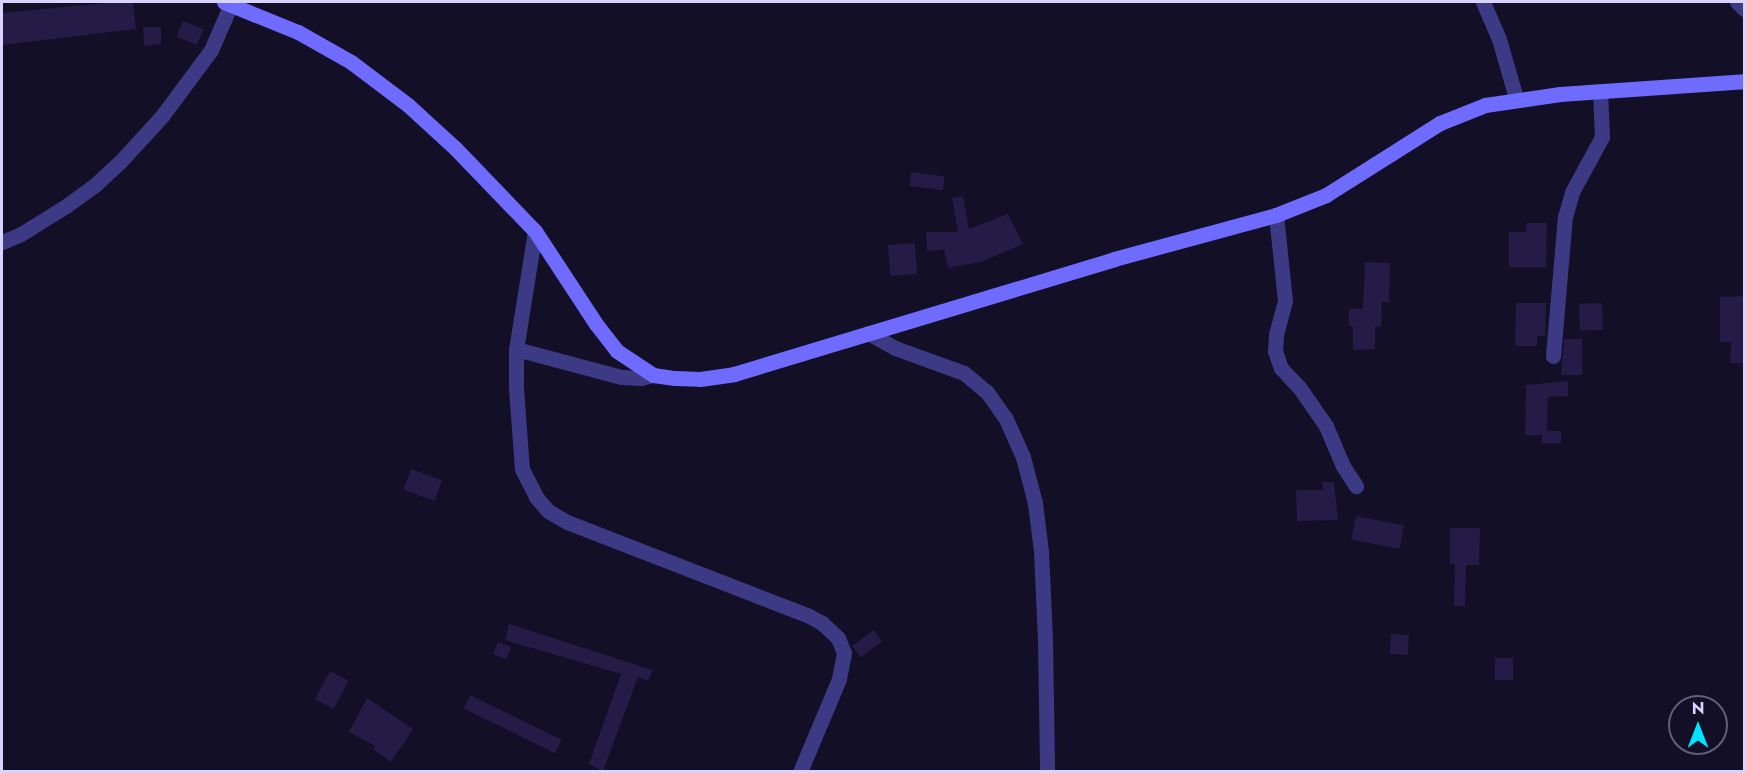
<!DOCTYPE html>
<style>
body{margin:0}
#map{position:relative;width:1746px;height:773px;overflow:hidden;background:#130f26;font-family:Jost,sans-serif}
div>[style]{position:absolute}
.building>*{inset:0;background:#241b47;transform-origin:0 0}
.street>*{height:15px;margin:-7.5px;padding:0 7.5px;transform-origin:7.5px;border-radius:7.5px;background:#3d3a85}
.secondary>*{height:15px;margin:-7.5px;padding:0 7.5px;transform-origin:7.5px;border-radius:7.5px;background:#6f6bff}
span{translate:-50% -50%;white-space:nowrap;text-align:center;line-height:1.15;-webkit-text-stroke:5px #130f26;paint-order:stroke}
.frame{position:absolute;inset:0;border:3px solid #d9d4ff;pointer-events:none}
.north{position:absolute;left:1668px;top:695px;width:60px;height:60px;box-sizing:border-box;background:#130f26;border:2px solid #625e7d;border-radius:50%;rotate:0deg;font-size:16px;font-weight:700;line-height:24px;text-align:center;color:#d9d4ff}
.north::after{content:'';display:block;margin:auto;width:21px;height:27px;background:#00e5ff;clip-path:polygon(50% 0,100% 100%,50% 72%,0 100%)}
</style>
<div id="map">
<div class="building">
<i style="clip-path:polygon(116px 2px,133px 2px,136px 29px,2px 45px,2px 13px)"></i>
<i style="left:183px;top:21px;width:22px;height:17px;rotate:22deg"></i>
<i style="clip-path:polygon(143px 27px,161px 27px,161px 44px,144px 46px)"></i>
<i style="left:911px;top:172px;width:34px;height:14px;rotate:7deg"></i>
<i style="clip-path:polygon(963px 196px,969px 229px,1008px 214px,1023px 244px,981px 262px,948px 268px,944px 250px,927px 251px,926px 232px,958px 232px,952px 198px)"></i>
<i style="clip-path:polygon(1526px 223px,1547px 223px,1546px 267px,1509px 267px,1509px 232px,1526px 232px)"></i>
<i style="left:915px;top:243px;width:31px;height:27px;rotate:86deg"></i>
<i style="clip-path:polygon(1365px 262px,1390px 263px,1389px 302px,1382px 302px,1381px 327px,1375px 327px,1375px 349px,1353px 350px,1353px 326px,1349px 326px,1349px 309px,1363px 309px)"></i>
<i style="clip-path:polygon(1744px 296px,1744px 363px,1730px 363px,1731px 342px,1720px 342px,1720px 297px)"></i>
<i style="clip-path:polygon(1516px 303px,1546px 303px,1545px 336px,1537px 336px,1537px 346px,1515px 346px)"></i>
<i style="left:1602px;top:303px;width:27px;height:23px;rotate:88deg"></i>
<i style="clip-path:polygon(1564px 339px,1582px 339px,1582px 375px,1561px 375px)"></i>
<i style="clip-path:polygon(1568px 381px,1568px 396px,1548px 397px,1547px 431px,1561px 431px,1561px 443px,1542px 443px,1542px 435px,1525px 435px,1526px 385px)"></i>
<i style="left:411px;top:469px;width:33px;height:22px;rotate:20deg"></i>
<i style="clip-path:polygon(1322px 482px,1334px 482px,1338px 520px,1297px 521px,1296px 490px,1323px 490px)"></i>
<i style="left:1356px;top:516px;width:49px;height:24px;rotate:11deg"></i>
<i style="clip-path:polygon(1450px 528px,1480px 528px,1479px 565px,1466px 565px,1465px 606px,1454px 606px,1455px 564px,1450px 564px)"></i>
<i style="clip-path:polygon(509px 624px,653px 670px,648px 681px,638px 677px,603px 771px,589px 764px,621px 674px,505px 640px)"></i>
<i style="left:874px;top:630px;width:14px;height:27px;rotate:54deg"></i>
<i style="left:1391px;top:634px;width:18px;height:20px;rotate:3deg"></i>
<i style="left:498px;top:642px;width:14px;height:13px;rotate:21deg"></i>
<i style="left:1495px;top:658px;width:18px;height:22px"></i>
<i style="left:330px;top:671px;width:21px;height:32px;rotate:28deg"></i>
<i style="left:470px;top:695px;width:102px;height:15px;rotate:26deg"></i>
<i style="clip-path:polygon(367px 698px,413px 729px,391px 762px,373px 749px,375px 746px,349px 732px)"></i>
</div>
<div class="street">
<i style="left:1483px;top:2px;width:40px;rotate:66.6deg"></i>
<i style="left:1499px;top:39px;width:61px;rotate:73.9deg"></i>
<i style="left:1737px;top:2px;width:10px;rotate:45deg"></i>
<i style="left:1276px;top:215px;width:86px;rotate:84deg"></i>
<i style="left:1285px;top:301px;width:34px;rotate:105deg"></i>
<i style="left:1276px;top:334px;width:17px;rotate:93deg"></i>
<i style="left:1275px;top:351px;width:18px;rotate:71deg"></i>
<i style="left:1281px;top:368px;width:26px;rotate:47deg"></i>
<i style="left:1299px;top:387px;width:47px;rotate:55.3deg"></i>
<i style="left:1326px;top:426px;width:43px;rotate:67deg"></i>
<i style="left:1343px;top:466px;width:24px;rotate:57deg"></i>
<i style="left:535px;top:231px;width:120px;rotate:99.1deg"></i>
<i style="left:516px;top:349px;width:39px;rotate:90deg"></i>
<i style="left:516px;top:388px;width:81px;rotate:85.8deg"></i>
<i style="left:522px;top:469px;width:31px;rotate:63deg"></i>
<i style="left:536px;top:497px;width:18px;rotate:49deg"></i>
<i style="left:548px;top:511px;width:22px;rotate:30deg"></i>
<i style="left:567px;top:522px;width:260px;rotate:21.2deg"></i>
<i style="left:809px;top:616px;width:15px;rotate:28deg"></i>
<i style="left:822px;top:623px;width:22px;rotate:43deg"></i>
<i style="left:838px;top:638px;width:16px;rotate:68deg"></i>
<i style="left:844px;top:653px;width:26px;rotate:101deg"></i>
<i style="left:839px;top:679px;width:101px;rotate:112.8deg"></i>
<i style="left:2px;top:242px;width:21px;rotate:-23deg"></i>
<i style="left:21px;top:234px;width:53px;rotate:-31.9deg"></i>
<i style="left:66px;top:206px;width:36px;rotate:-36deg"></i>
<i style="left:95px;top:185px;width:33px;rotate:-43deg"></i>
<i style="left:119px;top:163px;width:64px;rotate:-47.5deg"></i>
<i style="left:162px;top:116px;width:82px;rotate:-53.4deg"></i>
<i style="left:211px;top:50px;width:50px;rotate:-66.5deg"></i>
<i style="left:868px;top:333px;width:31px;rotate:29deg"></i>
<i style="left:895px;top:348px;width:73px;rotate:19.9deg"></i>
<i style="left:964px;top:373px;width:30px;rotate:40deg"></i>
<i style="left:987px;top:392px;width:33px;rotate:55deg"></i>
<i style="left:1006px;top:419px;width:42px;rotate:65.9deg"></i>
<i style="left:1023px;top:457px;width:48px;rotate:75.4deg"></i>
<i style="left:1035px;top:503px;width:48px;rotate:82.9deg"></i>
<i style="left:1041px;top:551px;width:87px;rotate:87.4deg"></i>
<i style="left:1045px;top:638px;width:134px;rotate:89.1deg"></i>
<i style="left:516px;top:349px;width:109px;rotate:14.9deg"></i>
<i style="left:621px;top:377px;width:20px;rotate:3deg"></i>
<i style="left:641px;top:378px;width:12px;rotate:-14deg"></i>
<i style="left:1553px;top:356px;width:140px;rotate:-85.1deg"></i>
<i style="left:1565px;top:217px;width:26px;rotate:-74deg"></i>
<i style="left:1572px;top:192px;width:63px;rotate:-61.4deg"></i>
<i style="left:1602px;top:137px;width:46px;rotate:-92.5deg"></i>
</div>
<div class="secondary">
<i style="left:224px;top:2px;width:80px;rotate:22.1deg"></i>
<i style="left:298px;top:32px;width:61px;rotate:29.5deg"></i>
<i style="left:351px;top:62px;width:71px;rotate:37deg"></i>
<i style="left:408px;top:105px;width:64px;rotate:42.5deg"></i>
<i style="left:455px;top:148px;width:115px;rotate:46.1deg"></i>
<i style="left:535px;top:231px;width:111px;rotate:56.7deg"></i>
<i style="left:596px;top:324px;width:34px;rotate:52deg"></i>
<i style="left:617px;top:351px;width:43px;rotate:33.7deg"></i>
<i style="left:653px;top:375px;width:22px;rotate:8deg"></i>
<i style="left:675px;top:378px;width:25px;rotate:2deg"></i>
<i style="left:700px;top:379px;width:34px;rotate:-8deg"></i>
<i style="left:734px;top:374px;width:397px;rotate:-16.8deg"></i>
<i style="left:1114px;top:259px;width:168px;rotate:-15.2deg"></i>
<i style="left:1276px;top:215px;width:54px;rotate:-21.8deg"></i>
<i style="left:1326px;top:195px;width:135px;rotate:-32.3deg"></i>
<i style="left:1440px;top:123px;width:48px;rotate:-21.8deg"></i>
<i style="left:1485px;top:105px;width:76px;rotate:-8.3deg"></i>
<i style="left:1560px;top:94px;width:184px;rotate:-4deg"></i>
</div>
<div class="frame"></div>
<div class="north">N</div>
</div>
